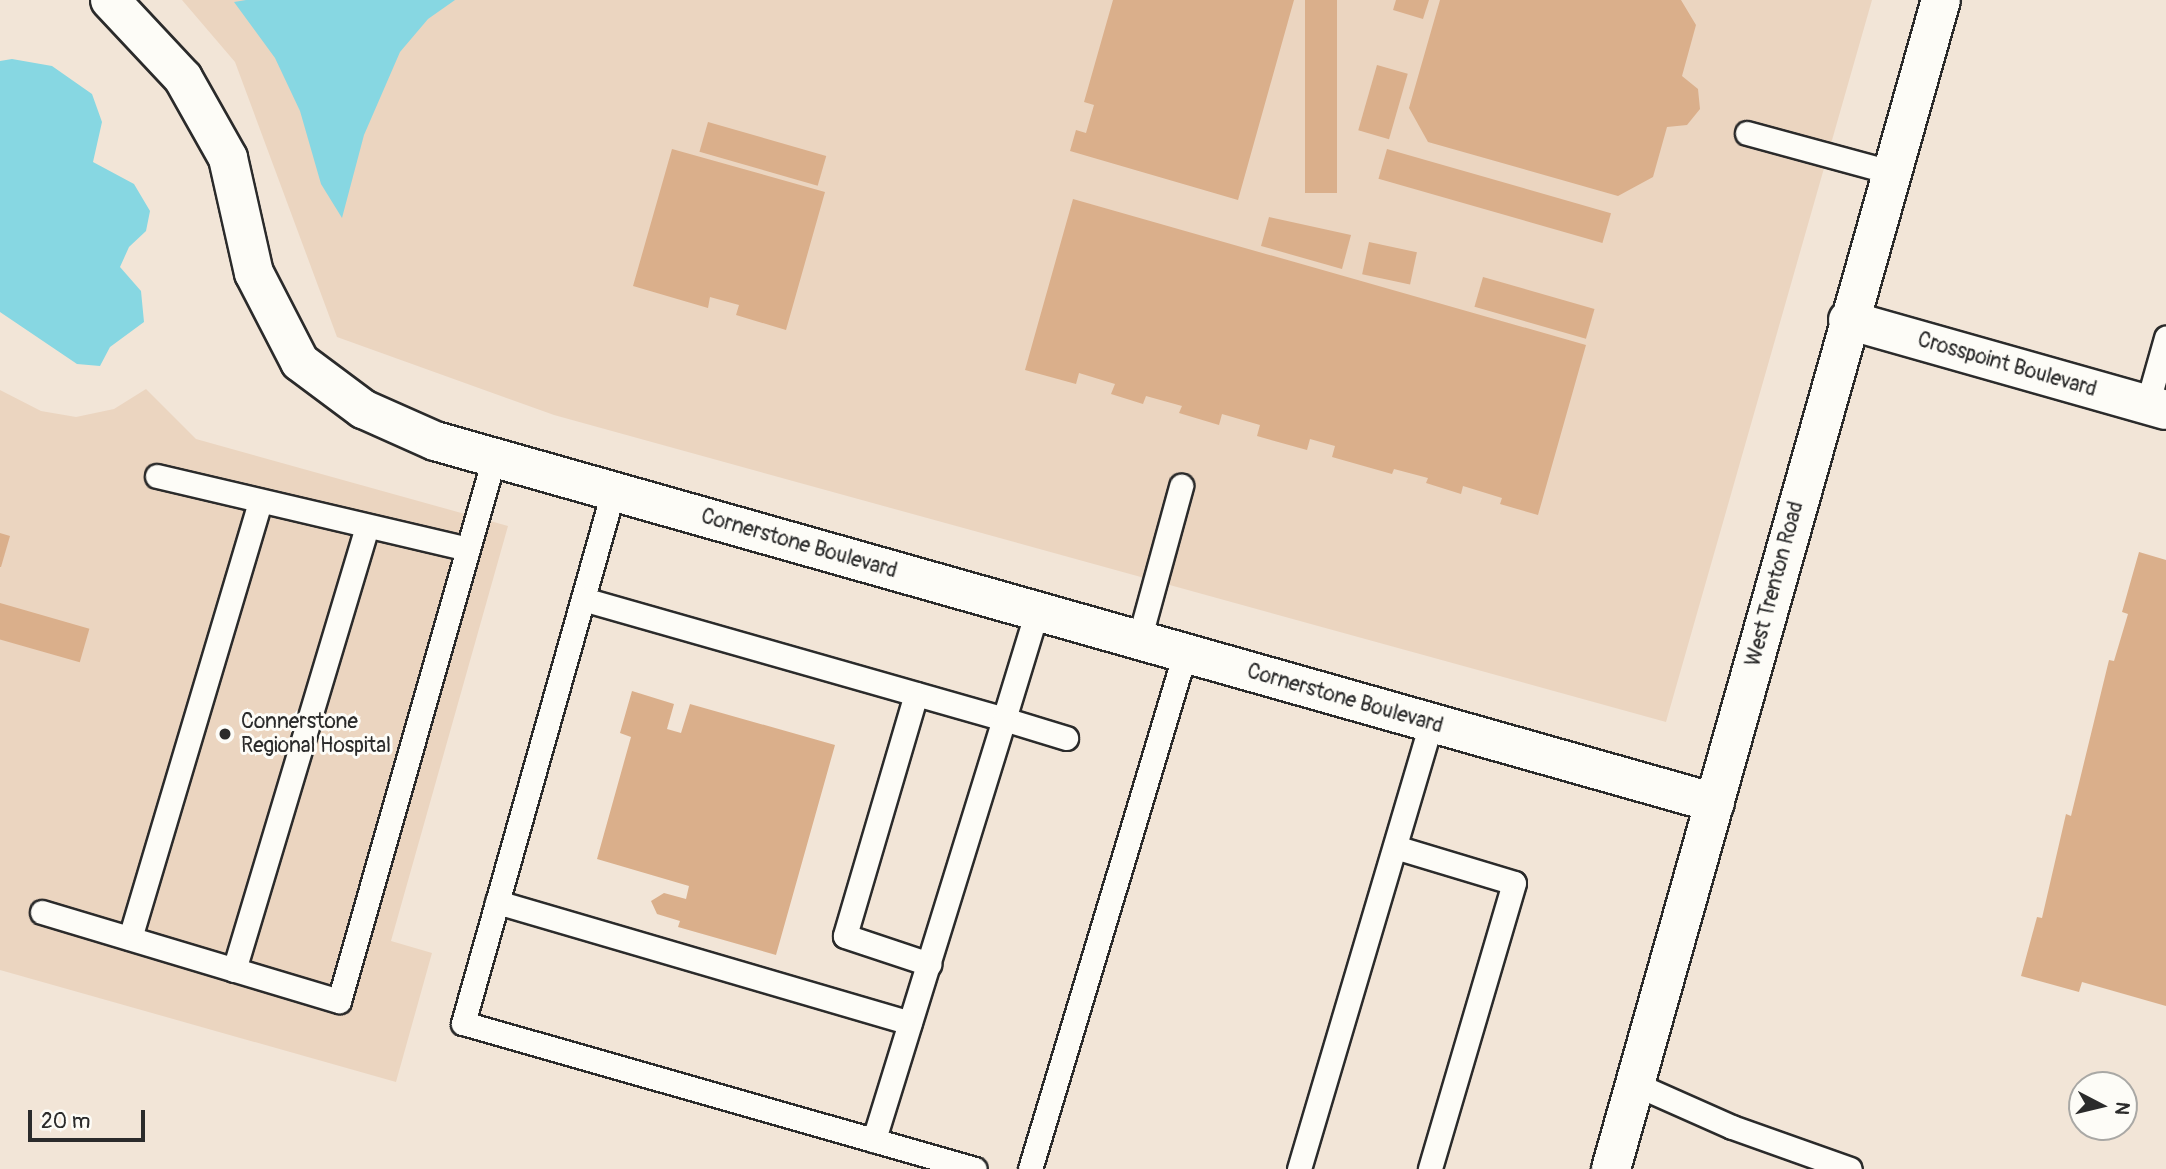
<!DOCTYPE html>
<style>
body{margin:0}
#map{position:relative;width:2166px;height:1169px;overflow:hidden;background:#f2e5d7;font-family:Pangolin,sans-serif}
div>[style]{position:absolute}
.built>*{inset:0;background:#ebd5c0}
.water>*{inset:0;background:#87d7e2}
.building>*{inset:0;background:#daaf8b;transform-origin:0 0}
.roads{filter:drop-shadow(2px 0 #2b2b2b) drop-shadow(-2px 0 #2b2b2b) drop-shadow(0 2px #2b2b2b) drop-shadow(0 -2px #2b2b2b)}
.service>*{height:23px;margin:-11.5px;padding:0 11.5px;transform-origin:11.5px;border-radius:11.5px;background:#fdfcf7}
.minor>*{height:38px;margin:-19px;padding:0 19px;transform-origin:19px;border-radius:19px;background:#fdfcf7}
.secondary>*{height:38px;margin:-19px;padding:0 19px;transform-origin:19px;border-radius:19px;background:#fdfcf7}
.dots>*{width:19px;height:19px;translate:-50% -50%;box-sizing:border-box;border:4px solid #fdfcf7;border-radius:50%}
span{translate:-50% -50%;white-space:nowrap;text-align:center;line-height:1.15;-webkit-text-stroke:6px #fdfcf7;paint-order:stroke}
.street-label{font-size:21px;color:#2b2b2b}
.poi-label{font-size:21px;color:#2b2b2b}
.left{translate:0 -50%;text-align:left}
.north{position:absolute;left:2068px;top:1071px;width:70px;height:70px;box-sizing:border-box;background:#fdfcf7;border:2px solid #a9a8a5;border-radius:50%;rotate:97deg;font-size:19px;font-weight:700;line-height:28px;text-align:center;color:#2b2b2b}
.north::after{content:'';display:block;margin:auto;width:24px;height:32px;background:#2b2b2b;clip-path:polygon(50% 0,100% 100%,50% 72%,0 100%)}
.scale{position:absolute;left:28px;top:1110px;width:117px;height:32px;box-sizing:border-box;border:4px solid #2b2b2b;border-top:0;padding-left:9px;font-size:21px;line-height:24px;white-space:nowrap;color:#2b2b2b;-webkit-text-stroke:5px #fdfcf7;paint-order:stroke}
</style>
<div id="map">
<div class="built">
<i style="clip-path:polygon(182px 0,1872px 0,1666px 722px,554px 415px,337px 337px,235px 62px)"></i>
<i style="clip-path:polygon(146px 389px,196px 439px,508px 526px,391px 941px,432px 953px,396px 1082px,0 970px,0 390px,41px 411px,76px 417px,114px 409px)"></i>
</div>
<div class="water">
<i style="clip-path:polygon(246px 0,455px 0,428px 19px,400px 52px,364px 135px,342px 218px,321px 184px,300px 111px,275px 58px,234px 2px)"></i>
<i style="clip-path:polygon(12px 59px,52px 66px,92px 94px,102px 122px,93px 162px,134px 184px,150px 211px,146px 231px,129px 247px,120px 267px,141px 291px,144px 322px,110px 347px,100px 366px,77px 364px,0 312px,0 61px)"></i>
</div>
<div class="building">
<i style="clip-path:polygon(1113px 0,1294px 0,1238px 200px,1070px 151px,1076px 130px,1086px 133px,1094px 105px,1084px 102px)"></i>
<i style="left:1305px;top:0;width:32px;height:193px"></i>
<i style="clip-path:polygon(1396px 0,1429px 0,1423px 19px,1393px 10px)"></i>
<i style="clip-path:polygon(1440px 0,1681px 0,1696px 25px,1682px 76px,1698px 89px,1700px 109px,1687px 125px,1667px 127px,1653px 177px,1618px 196px,1428px 142px,1409px 108px)"></i>
<i style="left:1377px;top:65px;width:32px;height:68px;rotate:16deg"></i>
<i style="left:708px;top:122px;width:123px;height:31px;rotate:16deg"></i>
<i style="clip-path:polygon(672px 149px,825px 192px,786px 330px,736px 315px,739px 305px,710px 297px,708px 308px,633px 286px)"></i>
<i style="left:1387px;top:149px;width:233px;height:31px;rotate:16deg"></i>
<i style="clip-path:polygon(1073px 199px,1586px 345px,1538px 515px,1500px 504px,1502px 498px,1463px 486px,1461px 494px,1426px 483px,1428px 478px,1394px 469px,1392px 474px,1332px 457px,1335px 446px,1310px 439px,1307px 450px,1257px 436px,1260px 425px,1222px 414px,1219px 425px,1179px 413px,1182px 406px,1146px 396px,1143px 404px,1111px 394px,1115px 384px,1079px 373px,1076px 384px,1025px 370px)"></i>
<i style="clip-path:polygon(1269px 217px,1351px 235px,1342px 269px,1261px 246px)"></i>
<i style="left:1369px;top:242px;width:49px;height:33px;rotate:12deg"></i>
<i style="left:1483px;top:277px;width:116px;height:31px;rotate:16deg"></i>
<i style="clip-path:polygon(0 533px,10px 536px,1px 567px,0 567px)"></i>
<i style="clip-path:polygon(2139px 552px,2166px 560px,2166px 1006px,2082px 982px,2079px 992px,2021px 976px,2037px 917px,2042px 918px,2066px 814px,2071px 816px,2109px 660px,2114px 661px,2128px 614px,2122px 612px)"></i>
<i style="left:0;top:603px;width:93px;height:35px;rotate:16deg"></i>
<i style="clip-path:polygon(632px 691px,674px 704px,667px 729px,681px 733px,690px 704px,835px 745px,776px 955px,678px 927px,680px 921px,657px 914px,651px 901px,664px 893px,686px 899px,689px 886px,597px 859px,631px 737px,620px 733px)"></i>
</div>
<div class="roads">
<div class="service">
<i style="left:1747px;top:133px;width:149px;rotate:15.2deg"></i>
<i style="left:2147px;top:405px;width:70px;rotate:-74.2deg"></i>
<i style="left:157px;top:476px;width:319px;rotate:13.2deg"></i>
<i style="left:613px;top:492px;width:552px;rotate:105.77deg"></i>
<i style="left:463px;top:1023px;width:532px;rotate:15.92deg"></i>
<i style="left:583px;top:599px;width:438px;rotate:15.9deg"></i>
<i style="left:1004px;top:719px;width:441px;rotate:107.2deg"></i>
<i style="left:1037px;top:611px;width:113px;rotate:107deg"></i>
<i style="left:1004px;top:719px;width:65px;rotate:17deg"></i>
<i style="left:1139px;top:640px;width:160px;rotate:-74.7deg"></i>
<i style="left:916px;top:694px;width:252px;rotate:106.4deg"></i>
<i style="left:845px;top:936px;width:89px;rotate:18.4deg"></i>
<i style="left:1395px;top:847px;width:124px;rotate:16.8deg"></i>
<i style="left:1514px;top:883px;width:298px;rotate:106.4deg"></i>
<i style="left:497px;top:902px;width:430px;rotate:16.3deg"></i>
<i style="left:42px;top:912px;width:310px;rotate:16.7deg"></i>
<i style="left:339px;top:1001px;width:565px;rotate:-74.07deg"></i>
<i style="left:130px;top:938px;width:456px;rotate:-73.4deg"></i>
<i style="left:234px;top:970px;width:463px;rotate:-73.3deg"></i>
<i style="left:1635px;top:1084px;width:106px;rotate:23.9deg"></i>
<i style="left:1732px;top:1127px;width:125px;rotate:19.6deg"></i>
<i style="left:1030px;top:1169px;width:539px;rotate:-73.28deg"></i>
<i style="left:1299px;top:1169px;width:465px;rotate:-73.5deg"></i>
</div>
<div class="minor">
<i style="left:110px;top:0;width:107px;rotate:46.9deg"></i>
<i style="left:183px;top:78px;width:92px;rotate:60.6deg"></i>
<i style="left:228px;top:158px;width:118px;rotate:77.3deg"></i>
<i style="left:254px;top:273px;width:100px;rotate:62.7deg"></i>
<i style="left:300px;top:362px;width:79px;rotate:36.7deg"></i>
<i style="left:363px;top:409px;width:79px;rotate:24deg"></i>
<i style="left:435px;top:441px;width:1330px;rotate:15.79deg"></i>
<i style="left:1848px;top:320px;width:330px;rotate:15.8deg"></i>
</div>
<div class="secondary">
<i style="left:1611px;top:1169px;width:1215px;rotate:-74.24deg"></i>
</div>
</div>
<div class="dots">
<i style="left:225px;top:734px;background:#2b2b2b"></i>
</div>
<div class="street-label">
<span style="left:2007px;top:365px;rotate:16deg">Crosspoint Boulevard</span>
<span style="left:799px;top:544px;rotate:16deg">Cornerstone Boulevard</span>
<span style="left:1775px;top:584px;rotate:-75deg">West Trenton Road</span>
<span style="left:1345px;top:699px;rotate:16deg">Cornerstone Boulevard</span>
</div>
<div class="poi-label">
<span class="left" style="left:241px;top:734px">Connerstone<br>Regional Hospital</span>
</div>
<div class="north">N</div>
<div class="scale">20 m</div>
</div>
